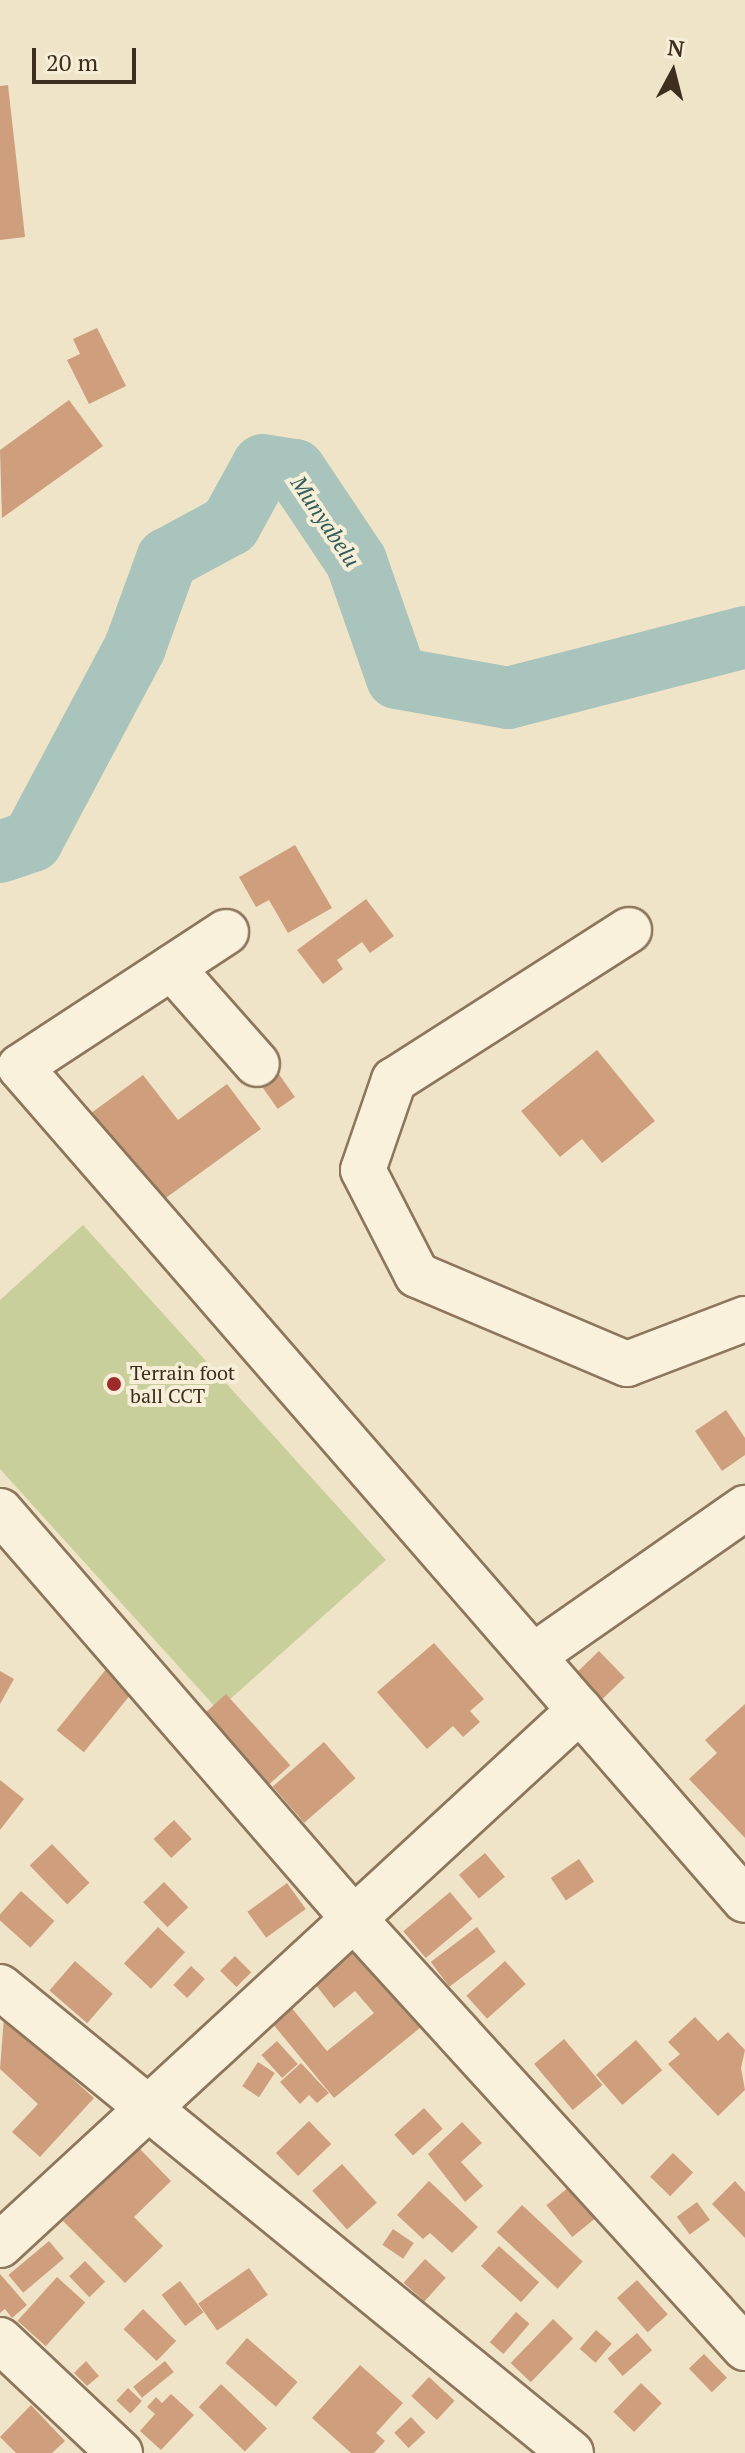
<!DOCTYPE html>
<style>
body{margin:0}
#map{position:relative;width:745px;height:2453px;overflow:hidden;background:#f0e4c8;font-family:"PT Serif",serif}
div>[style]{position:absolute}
.green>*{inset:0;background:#c9cf9b}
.river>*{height:62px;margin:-31px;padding:0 31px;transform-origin:31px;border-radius:31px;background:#a9c4bc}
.building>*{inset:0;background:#cf9f7d;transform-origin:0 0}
.roads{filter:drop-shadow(2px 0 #8d765c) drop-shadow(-2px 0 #8d765c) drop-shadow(0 2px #8d765c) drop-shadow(0 -2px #8d765c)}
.minor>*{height:44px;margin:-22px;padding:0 22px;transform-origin:22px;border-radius:22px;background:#faf1dc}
.dots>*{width:22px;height:22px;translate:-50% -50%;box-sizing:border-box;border:4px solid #f7eed8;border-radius:50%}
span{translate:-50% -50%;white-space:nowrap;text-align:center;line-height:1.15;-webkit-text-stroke:8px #f7eed8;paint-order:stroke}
.poi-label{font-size:20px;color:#3d2e20}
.left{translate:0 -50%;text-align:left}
.water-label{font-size:22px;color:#2f5d5a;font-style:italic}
.north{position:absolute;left:633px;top:32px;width:80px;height:80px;-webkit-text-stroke:6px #f7eed8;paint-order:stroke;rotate:7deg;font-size:22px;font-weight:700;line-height:32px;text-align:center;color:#3d2e20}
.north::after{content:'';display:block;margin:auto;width:28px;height:36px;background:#3d2e20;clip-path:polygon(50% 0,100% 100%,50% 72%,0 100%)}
.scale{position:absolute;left:32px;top:48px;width:104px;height:36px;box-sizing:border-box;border:4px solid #3d2e20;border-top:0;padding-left:10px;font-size:24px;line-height:28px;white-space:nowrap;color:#3d2e20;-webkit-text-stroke:6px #f7eed8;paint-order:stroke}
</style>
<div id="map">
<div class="green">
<i style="clip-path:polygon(83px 1225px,386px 1560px,218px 1710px,0 1469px,0 1300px)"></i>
</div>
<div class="river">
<i style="left:0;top:852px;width:34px;rotate:-19deg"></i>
<i style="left:32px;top:841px;width:220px;rotate:-62deg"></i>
<i style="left:135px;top:647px;width:94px;rotate:-70deg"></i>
<i style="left:167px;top:559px;width:72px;rotate:-28.4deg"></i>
<i style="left:230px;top:525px;width:68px;rotate:-61.2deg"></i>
<i style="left:263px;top:465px;width:32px;rotate:9deg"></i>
<i style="left:295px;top:470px;width:110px;rotate:56.2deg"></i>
<i style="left:356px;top:561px;width:124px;rotate:70.7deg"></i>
<i style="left:397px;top:678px;width:113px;rotate:10.2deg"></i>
<i style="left:508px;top:698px;width:245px;rotate:-14.4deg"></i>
</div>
<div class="building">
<i style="clip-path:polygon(8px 85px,25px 237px,0 240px,0 86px)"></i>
<i style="clip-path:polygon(97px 328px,126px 386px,89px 404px,67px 360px,80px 354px,73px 339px)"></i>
<i style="clip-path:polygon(69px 400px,103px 446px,2px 518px,0 450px)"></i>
<i style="clip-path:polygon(295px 845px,332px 908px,288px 933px,269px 900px,256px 907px,239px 877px)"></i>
<i style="clip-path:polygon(366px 899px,394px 936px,370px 953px,362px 942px,337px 960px,343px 969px,323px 984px,297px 950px)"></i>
<i style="clip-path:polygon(597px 1050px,655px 1121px,602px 1163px,582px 1139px,560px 1157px,521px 1111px)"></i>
<i style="left:276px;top:1070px;width:33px;height:21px;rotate:55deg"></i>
<i style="clip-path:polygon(143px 1075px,178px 1120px,227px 1084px,261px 1129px,152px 1208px,83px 1119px)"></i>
<i style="clip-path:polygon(726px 1410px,745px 1438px,745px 1455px,722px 1471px,695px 1431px)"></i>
<i style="clip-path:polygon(434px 1643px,484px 1699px,470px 1711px,480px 1722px,463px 1737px,453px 1726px,427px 1749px,377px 1692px)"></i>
<i style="left:599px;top:1651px;width:37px;height:32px;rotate:46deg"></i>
<i style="left:107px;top:1668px;width:35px;height:80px;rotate:39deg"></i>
<i style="clip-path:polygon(0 1671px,14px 1679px,0 1704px)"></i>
<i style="left:226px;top:1694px;width:96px;height:44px;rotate:48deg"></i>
<i style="clip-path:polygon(745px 1704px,745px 1838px,689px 1779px,717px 1753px,705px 1740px)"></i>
<i style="left:324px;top:1742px;width:48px;height:68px;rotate:49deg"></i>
<i style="clip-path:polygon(0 1780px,24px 1799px,0 1830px)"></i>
<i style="left:174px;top:1820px;width:26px;height:28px;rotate:47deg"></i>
<i style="left:52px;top:1844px;width:54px;height:31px;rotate:46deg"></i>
<i style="left:485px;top:1853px;width:31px;height:34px;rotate:50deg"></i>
<i style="left:579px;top:1859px;width:27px;height:34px;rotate:56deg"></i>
<i style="left:164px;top:1882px;width:35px;height:29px;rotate:46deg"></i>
<i style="left:287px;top:1883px;width:32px;height:49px;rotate:54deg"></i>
<i style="left:21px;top:1891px;width:45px;height:36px;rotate:42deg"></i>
<i style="left:450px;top:1892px;width:35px;height:61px;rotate:50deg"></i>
<i style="left:158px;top:1927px;width:37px;height:50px;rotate:43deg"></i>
<i style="left:477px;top:1927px;width:31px;height:58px;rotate:53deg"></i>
<i style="clip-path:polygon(358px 1941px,426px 2023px,334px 2098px,272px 2023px,291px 2007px,327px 2051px,374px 2013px,355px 1991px,334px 2008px,311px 1979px)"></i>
<i style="left:235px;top:1956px;width:23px;height:21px;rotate:45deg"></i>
<i style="left:75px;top:1961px;width:50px;height:39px;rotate:41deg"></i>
<i style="left:505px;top:1961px;width:31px;height:52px;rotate:48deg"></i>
<i style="left:191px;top:1966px;width:19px;height:26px;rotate:43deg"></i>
<i style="clip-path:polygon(4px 2017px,94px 2098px,40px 2157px,12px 2132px,38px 2104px,0 2069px)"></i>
<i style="clip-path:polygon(695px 2017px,718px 2041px,728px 2032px,745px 2050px,741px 2068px,745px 2090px,718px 2116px,668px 2064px,680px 2054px,668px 2042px)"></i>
<i style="left:564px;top:2039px;width:60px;height:39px;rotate:50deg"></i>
<i style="left:636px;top:2040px;width:40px;height:53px;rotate:49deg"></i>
<i style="left:277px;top:2041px;width:31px;height:21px;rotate:48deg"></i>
<i style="left:258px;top:2062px;width:20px;height:29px;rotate:33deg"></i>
<i style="clip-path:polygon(301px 2063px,329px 2093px,317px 2103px,309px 2095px,300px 2104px,280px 2082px)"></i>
<i style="left:424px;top:2108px;width:28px;height:40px;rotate:48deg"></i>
<i style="left:309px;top:2121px;width:32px;height:46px;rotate:46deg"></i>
<i style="clip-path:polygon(462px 2122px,482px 2143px,461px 2162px,483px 2186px,465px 2202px,428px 2154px)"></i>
<i style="clip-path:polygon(139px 2148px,171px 2181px,134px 2217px,163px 2246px,125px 2283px,63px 2221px)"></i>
<i style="left:673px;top:2153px;width:28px;height:33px;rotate:44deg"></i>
<i style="left:342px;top:2164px;width:52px;height:40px;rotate:48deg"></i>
<i style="clip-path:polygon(429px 2181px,478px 2227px,452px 2253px,430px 2233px,423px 2239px,397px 2215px)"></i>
<i style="clip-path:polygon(735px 2181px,745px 2192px,745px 2238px,712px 2204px)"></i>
<i style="left:569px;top:2187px;width:41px;height:29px;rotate:51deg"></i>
<i style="left:697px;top:2202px;width:22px;height:25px;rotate:54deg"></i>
<i style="left:522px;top:2205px;width:83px;height:37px;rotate:43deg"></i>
<i style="left:393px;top:2229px;width:25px;height:19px;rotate:34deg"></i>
<i style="left:49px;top:2241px;width:23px;height:53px;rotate:50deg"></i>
<i style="left:499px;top:2246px;width:54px;height:27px;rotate:42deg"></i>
<i style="left:425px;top:2259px;width:28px;height:32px;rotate:42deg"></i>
<i style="left:85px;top:2261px;width:29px;height:22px;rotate:46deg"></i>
<i style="left:249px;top:2268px;width:33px;height:62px;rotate:55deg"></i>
<i style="clip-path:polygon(0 2274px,27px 2305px,12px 2318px,5px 2309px,0 2313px)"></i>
<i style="left:57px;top:2277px;width:38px;height:59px;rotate:42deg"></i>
<i style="left:637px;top:2280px;width:46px;height:27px;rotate:48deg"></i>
<i style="left:180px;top:2281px;width:39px;height:23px;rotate:53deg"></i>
<i style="left:143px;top:2309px;width:46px;height:28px;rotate:44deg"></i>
<i style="left:516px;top:2312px;width:18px;height:40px;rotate:41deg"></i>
<i style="left:553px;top:2319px;width:28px;height:61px;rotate:44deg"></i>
<i style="left:596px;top:2330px;width:21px;height:25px;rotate:41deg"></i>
<i style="left:637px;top:2333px;width:23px;height:39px;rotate:49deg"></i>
<i style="left:247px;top:2338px;width:67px;height:33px;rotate:41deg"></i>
<i style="left:704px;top:2354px;width:33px;height:21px;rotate:46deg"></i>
<i style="clip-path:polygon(86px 2361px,99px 2376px,87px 2386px,74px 2373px)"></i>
<i style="left:165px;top:2361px;width:14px;height:41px;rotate:51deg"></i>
<i style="clip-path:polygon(360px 2365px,403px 2403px,376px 2433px,385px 2441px,374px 2453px,351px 2453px,312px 2418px)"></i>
<i style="left:429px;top:2377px;width:35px;height:26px;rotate:43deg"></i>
<i style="left:641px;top:2383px;width:29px;height:40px;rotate:44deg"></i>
<i style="left:221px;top:2384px;width:64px;height:32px;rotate:44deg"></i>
<i style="left:128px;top:2388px;width:19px;height:17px;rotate:43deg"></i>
<i style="clip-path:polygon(171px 2394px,194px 2415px,161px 2450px,140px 2431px,155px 2414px,147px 2407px,156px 2397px,162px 2403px)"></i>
<i style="clip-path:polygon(31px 2405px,65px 2441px,52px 2453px,16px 2453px,0 2437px)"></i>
<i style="left:411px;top:2417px;width:21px;height:23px;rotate:47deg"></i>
</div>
<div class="roads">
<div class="minor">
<i style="left:629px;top:930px;width:279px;rotate:147.4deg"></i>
<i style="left:394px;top:1080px;width:95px;rotate:109deg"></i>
<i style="left:363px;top:1170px;width:118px;rotate:62.8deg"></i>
<i style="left:417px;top:1275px;width:228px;rotate:23deg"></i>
<i style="left:627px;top:1364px;width:126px;rotate:-20.9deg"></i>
<i style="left:226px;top:932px;width:246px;rotate:146.8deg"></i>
<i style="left:20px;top:1067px;width:1104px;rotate:48.97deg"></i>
<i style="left:172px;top:968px;width:128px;rotate:48.5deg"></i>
<i style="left:0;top:1511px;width:542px;rotate:49.04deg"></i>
<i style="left:355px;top:1920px;width:579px;rotate:47.66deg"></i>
<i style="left:533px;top:1656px;width:259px;rotate:-34.9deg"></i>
<i style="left:0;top:1987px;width:737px;rotate:39.22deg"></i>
<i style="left:0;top:2245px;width:789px;rotate:-42.69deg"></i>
<i style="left:0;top:2340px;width:165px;rotate:43.3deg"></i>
</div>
</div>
<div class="dots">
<i style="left:114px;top:1384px;background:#9e2a2b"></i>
</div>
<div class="poi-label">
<span class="left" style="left:130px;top:1384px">Terrain foot<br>ball CCT</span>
</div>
<div class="water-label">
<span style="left:326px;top:521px;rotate:56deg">Munyabelu</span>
</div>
<div class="north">N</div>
<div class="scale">20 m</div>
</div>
